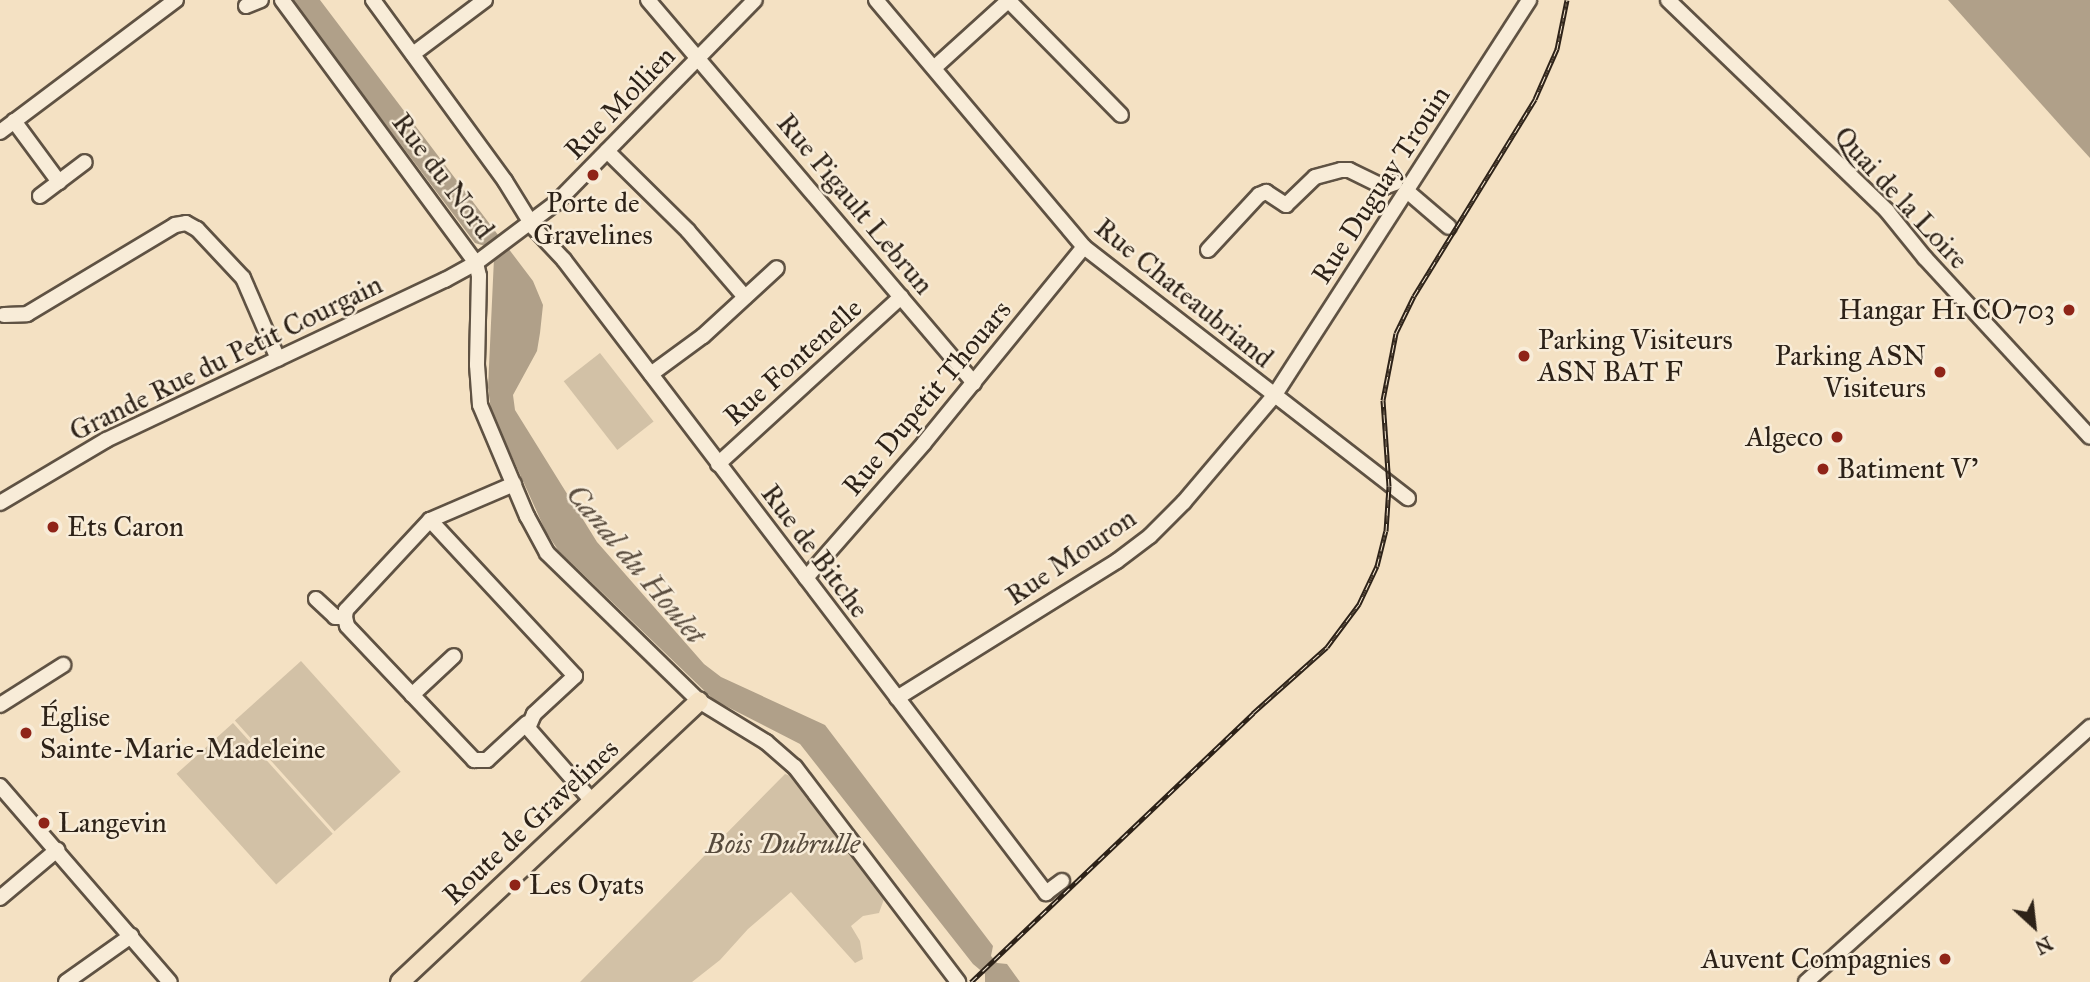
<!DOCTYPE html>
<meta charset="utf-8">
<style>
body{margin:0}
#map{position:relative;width:2090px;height:982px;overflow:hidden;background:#f4e1c3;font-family:"IM FELL Great Primer",serif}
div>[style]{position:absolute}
.green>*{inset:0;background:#d2c1a6;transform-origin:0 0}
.water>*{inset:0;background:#b0a089}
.roads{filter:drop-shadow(2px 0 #5f5243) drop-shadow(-2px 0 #5f5243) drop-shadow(0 2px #5f5243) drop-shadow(0 -2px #5f5243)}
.minor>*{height:14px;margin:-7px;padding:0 7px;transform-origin:7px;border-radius:7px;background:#f8ecd8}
.major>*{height:18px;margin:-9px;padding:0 9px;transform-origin:9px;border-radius:9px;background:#f4e1c3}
.rail>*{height:5px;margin-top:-2.5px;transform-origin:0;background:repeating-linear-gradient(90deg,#f8ecd8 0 8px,#2d2218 0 16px);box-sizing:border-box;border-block:2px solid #2d2218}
.dots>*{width:19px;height:19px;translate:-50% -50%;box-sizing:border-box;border:4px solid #f8ecd8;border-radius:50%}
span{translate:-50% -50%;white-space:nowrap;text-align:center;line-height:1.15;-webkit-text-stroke:5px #f8ecd8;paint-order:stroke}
.street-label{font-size:28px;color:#2d2218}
.poi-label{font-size:28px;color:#2d2218}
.right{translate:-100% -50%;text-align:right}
.left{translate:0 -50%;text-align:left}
.park-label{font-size:28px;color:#564a3c;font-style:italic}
.water-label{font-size:30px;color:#5b4e40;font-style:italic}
.north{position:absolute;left:1999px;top:891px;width:70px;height:70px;-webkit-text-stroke:5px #f8ecd8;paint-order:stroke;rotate:153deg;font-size:19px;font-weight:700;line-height:28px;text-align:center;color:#2d2218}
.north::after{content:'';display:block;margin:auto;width:24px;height:32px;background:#2d2218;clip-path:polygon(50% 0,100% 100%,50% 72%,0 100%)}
</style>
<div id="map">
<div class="green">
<i style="left:600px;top:353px;width:87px;height:46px;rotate:52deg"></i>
<i style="left:301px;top:661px;width:149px;height:89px;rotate:48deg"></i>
<i style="left:233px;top:723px;width:149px;height:76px;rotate:48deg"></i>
<i style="clip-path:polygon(785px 774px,798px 778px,835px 835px,884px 899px,879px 913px,863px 916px,851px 926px,860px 941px,863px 959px,855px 963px,791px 892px,748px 929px,720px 960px,692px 982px,580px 982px)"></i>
</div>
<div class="water">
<i style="clip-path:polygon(292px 0,320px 0,533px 281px,543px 305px,540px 333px,537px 351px,513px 395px,515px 410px,597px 542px,704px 664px,721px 677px,825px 725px,993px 946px,991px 956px,997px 963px,1007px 964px,1020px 982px,985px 982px,985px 974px,973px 964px,800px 744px,714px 700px,558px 550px,546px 532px,491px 410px,488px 388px,494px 258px,485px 246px,475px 243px)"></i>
<i style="clip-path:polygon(1948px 0,2090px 0,2090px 158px,2069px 135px)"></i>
</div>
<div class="roads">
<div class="minor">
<i style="left:282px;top:0;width:327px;rotate:53.6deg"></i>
<i style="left:476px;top:263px;width:13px;rotate:77deg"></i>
<i style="left:479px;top:276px;width:89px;rotate:91.3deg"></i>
<i style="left:477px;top:365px;width:40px;rotate:85.7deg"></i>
<i style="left:480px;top:405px;width:121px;rotate:67.1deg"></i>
<i style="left:527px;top:516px;width:42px;rotate:61.6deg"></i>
<i style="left:547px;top:553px;width:212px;rotate:44.2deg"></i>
<i style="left:699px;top:701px;width:79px;rotate:31.5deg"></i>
<i style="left:766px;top:742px;width:38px;rotate:41deg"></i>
<i style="left:795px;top:767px;width:270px;rotate:52.8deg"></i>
<i style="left:373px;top:0;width:224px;rotate:53.9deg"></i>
<i style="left:505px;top:181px;width:55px;rotate:58.3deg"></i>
<i style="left:534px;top:228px;width:44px;rotate:46.8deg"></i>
<i style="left:564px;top:260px;width:796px;rotate:52.71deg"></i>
<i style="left:1046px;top:893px;width:20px;rotate:-37deg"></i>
<i style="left:648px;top:0;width:503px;rotate:49.6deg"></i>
<i style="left:876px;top:0;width:323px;rotate:49.9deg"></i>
<i style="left:1084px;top:247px;width:410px;rotate:37.8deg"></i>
<i style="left:1008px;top:0;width:161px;rotate:45.5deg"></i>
<i style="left:1668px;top:0;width:304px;rotate:43.9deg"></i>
<i style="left:1887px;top:211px;width:60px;rotate:51deg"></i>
<i style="left:1925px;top:258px;width:243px;rotate:47.3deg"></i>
<i style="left:246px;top:6px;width:16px;rotate:-22deg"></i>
<i style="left:413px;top:54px;width:90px;rotate:-36.9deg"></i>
<i style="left:934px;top:68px;width:101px;rotate:-42.2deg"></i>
<i style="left:14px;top:121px;width:76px;rotate:53.6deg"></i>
<i style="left:0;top:132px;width:220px;rotate:-36.9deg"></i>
<i style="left:607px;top:151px;width:114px;rotate:44.6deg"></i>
<i style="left:688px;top:231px;width:87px;rotate:49.2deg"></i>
<i style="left:1407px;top:191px;width:55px;rotate:40.6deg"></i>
<i style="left:40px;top:196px;width:56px;rotate:-37.1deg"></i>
<i style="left:1208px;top:250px;width:75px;rotate:-47.2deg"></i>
<i style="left:1259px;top:195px;width:8px;rotate:-23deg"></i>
<i style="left:1266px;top:192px;width:24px;rotate:33deg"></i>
<i style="left:1286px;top:205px;width:40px;rotate:-44deg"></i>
<i style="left:1315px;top:177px;width:27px;rotate:-15deg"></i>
<i style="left:1341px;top:170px;width:8px"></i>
<i style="left:1349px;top:170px;width:39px;rotate:26deg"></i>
<i style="left:1384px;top:187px;width:12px;rotate:-20deg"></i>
<i style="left:4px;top:315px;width:23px;rotate:-2deg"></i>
<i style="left:27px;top:314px;width:173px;rotate:-31deg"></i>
<i style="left:175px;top:225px;width:11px;rotate:-10deg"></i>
<i style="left:186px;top:223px;width:13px;rotate:29deg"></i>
<i style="left:197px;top:229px;width:67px;rotate:46.8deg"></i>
<i style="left:243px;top:278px;width:88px;rotate:66.6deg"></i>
<i style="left:651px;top:374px;width:64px;rotate:-36.2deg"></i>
<i style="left:703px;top:336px;width:100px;rotate:-42.6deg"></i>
<i style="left:718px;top:464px;width:248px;rotate:-42.4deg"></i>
<i style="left:514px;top:484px;width:91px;rotate:156.8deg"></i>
<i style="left:430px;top:520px;width:123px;rotate:133deg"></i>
<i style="left:346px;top:610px;width:7px;rotate:98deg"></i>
<i style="left:345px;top:617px;width:9px;rotate:77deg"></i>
<i style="left:347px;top:626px;width:185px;rotate:46.5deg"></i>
<i style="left:474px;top:760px;width:13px"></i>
<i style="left:487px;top:760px;width:54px;rotate:-42.8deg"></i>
<i style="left:0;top:503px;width:123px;rotate:-30.7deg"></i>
<i style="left:106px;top:440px;width:375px;rotate:-25.3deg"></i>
<i style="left:445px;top:280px;width:35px;rotate:-29deg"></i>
<i style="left:476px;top:263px;width:100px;rotate:-36.9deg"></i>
<i style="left:556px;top:203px;width:284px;rotate:-45.6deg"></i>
<i style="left:430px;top:520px;width:213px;rotate:47.1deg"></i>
<i style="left:575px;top:676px;width:56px;rotate:137.2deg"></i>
<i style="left:534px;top:714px;width:15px;rotate:113deg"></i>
<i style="left:528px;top:728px;width:97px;rotate:48.8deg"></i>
<i style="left:806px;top:578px;width:179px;rotate:-48.8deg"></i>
<i style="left:924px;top:443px;width:253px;rotate:-50.8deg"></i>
<i style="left:316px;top:599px;width:26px;rotate:43deg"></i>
<i style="left:335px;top:617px;width:10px"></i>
<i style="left:412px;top:695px;width:57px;rotate:-42.9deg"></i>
<i style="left:897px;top:698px;width:259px;rotate:-31.9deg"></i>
<i style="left:1117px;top:561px;width:41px;rotate:-37.1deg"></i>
<i style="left:1150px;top:536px;width:48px;rotate:-45deg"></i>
<i style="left:1184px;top:502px;width:139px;rotate:-49.7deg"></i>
<i style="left:1274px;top:396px;width:471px;rotate:-57.2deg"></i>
<i style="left:0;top:705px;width:75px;rotate:-32.4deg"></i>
<i style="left:0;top:786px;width:259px;rotate:49.1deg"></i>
<i style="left:0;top:898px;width:75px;rotate:-40.1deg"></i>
<i style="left:66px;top:982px;width:80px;rotate:-35.3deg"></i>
<i style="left:1806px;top:982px;width:382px;rotate:-41.9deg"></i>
</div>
<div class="major">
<i style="left:400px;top:982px;width:410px;rotate:-43.2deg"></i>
</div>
</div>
<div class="rail">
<i style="left:971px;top:982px;width:390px;rotate:-43.6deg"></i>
<i style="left:1253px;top:713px;width:99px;rotate:-41.7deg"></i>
<i style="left:1327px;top:647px;width:54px;rotate:-53.3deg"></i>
<i style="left:1359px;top:604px;width:42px;rotate:-64.7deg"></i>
<i style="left:1377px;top:566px;width:36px;rotate:-76deg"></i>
<i style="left:1386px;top:531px;width:45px;rotate:-86.2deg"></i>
<i style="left:1389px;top:486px;width:86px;rotate:-94deg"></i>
<i style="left:1383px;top:400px;width:68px;rotate:-79deg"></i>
<i style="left:1396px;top:333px;width:41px;rotate:-64.1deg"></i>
<i style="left:1414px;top:296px;width:231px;rotate:-58.4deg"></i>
<i style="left:1535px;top:99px;width:55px;rotate:-66.3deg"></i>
<i style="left:1557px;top:49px;width:50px;rotate:-78.5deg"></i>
</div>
<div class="dots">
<i style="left:593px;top:175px;background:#8f2418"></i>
<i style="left:2069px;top:310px;background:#8f2418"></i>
<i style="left:1524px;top:356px;background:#8f2418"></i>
<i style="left:1940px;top:372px;background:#8f2418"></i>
<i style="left:1837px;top:437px;background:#8f2418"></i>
<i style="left:1823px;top:469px;background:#8f2418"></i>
<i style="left:53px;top:527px;background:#8f2418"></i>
<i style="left:26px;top:733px;background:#8f2418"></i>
<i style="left:44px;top:823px;background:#8f2418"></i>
<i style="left:515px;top:885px;background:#8f2418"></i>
<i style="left:1945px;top:959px;background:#8f2418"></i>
</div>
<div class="street-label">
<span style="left:620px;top:103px;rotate:-46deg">Rue Mollien</span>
<span style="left:443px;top:176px;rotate:53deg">Rue du Nord</span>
<span style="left:1381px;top:185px;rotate:-57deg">Rue Duguay Trouin</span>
<span style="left:1901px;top:198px;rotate:47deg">Quai de la Loire</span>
<span style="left:855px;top:204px;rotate:50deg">Rue Pigault Lebrun</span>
<span style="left:1184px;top:293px;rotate:39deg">Rue Chateaubriand</span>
<span style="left:226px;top:358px;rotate:-26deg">Grande Rue du Petit Courgain</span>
<span style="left:793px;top:362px;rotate:-42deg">Rue Fontenelle</span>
<span style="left:927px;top:398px;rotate:-50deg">Rue Dupetit Thouars</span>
<span style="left:815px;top:551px;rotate:53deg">Rue de Bitche</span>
<span style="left:1071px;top:557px;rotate:-34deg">Rue Mouron</span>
<span style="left:531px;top:822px;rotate:-43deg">Route de Gravelines</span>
</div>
<div class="poi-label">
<span style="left:593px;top:219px">Porte de<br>Gravelines</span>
<span class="right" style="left:2055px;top:310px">Hangar H1 CO703</span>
<span class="left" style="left:1538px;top:356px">Parking Visiteurs<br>ASN BAT F</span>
<span class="right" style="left:1926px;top:372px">Parking ASN<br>Visiteurs</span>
<span class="right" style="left:1823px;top:437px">Algeco</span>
<span class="left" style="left:1837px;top:469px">Batiment V'</span>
<span class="left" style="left:67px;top:527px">Ets Caron</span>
<span class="left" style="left:40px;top:733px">Église<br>Sainte-Marie-Madeleine</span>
<span class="left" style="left:58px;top:823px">Langevin</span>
<span class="left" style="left:529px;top:885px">Les Oyats</span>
<span class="right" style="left:1931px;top:959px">Auvent Compagnies</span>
</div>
<div class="park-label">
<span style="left:783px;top:844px">Bois Dubrulle</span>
</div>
<div class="water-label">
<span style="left:636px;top:564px;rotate:50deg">Canal du Houlet</span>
</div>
<div class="north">N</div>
</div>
